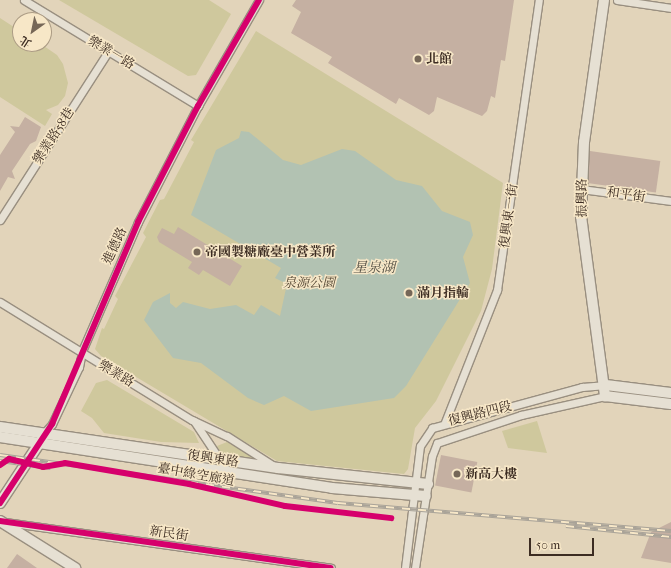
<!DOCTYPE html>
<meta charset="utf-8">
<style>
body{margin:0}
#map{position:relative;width:671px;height:568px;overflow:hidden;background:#e2d4ba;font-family:"IM FELL French Canon","Noto Serif TC",serif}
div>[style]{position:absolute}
.green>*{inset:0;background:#cfc89d}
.water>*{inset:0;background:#b2c2b2}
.building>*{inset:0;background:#c5b0a2;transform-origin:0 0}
.roads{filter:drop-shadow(1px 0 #998f80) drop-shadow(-1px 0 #998f80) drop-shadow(0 1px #998f80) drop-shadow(0 -1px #998f80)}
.street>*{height:7px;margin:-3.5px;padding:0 3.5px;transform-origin:3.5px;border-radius:3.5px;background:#e6e0d3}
.secondary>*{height:10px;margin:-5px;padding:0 5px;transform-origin:5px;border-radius:5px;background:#e6e0d3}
.rail>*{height:4px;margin-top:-2px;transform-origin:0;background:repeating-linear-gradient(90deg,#f7e7c7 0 8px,#a9a398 0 16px);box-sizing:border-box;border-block:1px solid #a9a398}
.cycleway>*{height:6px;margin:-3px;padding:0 3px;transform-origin:3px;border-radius:3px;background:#d6006c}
.dots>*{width:11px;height:11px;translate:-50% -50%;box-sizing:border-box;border:2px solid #f7e7c7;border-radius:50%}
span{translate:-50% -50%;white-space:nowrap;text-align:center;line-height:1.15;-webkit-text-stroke:3px #f7e7c7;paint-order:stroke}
.street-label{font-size:13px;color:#3c2c22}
.poi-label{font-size:13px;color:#3c2c22;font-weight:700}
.left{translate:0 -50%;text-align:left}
.park-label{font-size:13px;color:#564936;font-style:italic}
.water-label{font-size:14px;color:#545045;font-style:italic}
.north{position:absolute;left:12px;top:12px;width:40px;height:40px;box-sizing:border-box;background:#f7e7c7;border:1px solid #ac9c85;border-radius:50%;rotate:213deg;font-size:11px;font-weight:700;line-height:16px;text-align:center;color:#3c2c22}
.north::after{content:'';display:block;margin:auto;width:14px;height:18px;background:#766757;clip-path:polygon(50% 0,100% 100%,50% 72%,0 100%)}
.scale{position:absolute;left:529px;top:538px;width:65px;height:18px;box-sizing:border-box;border:2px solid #3c2c22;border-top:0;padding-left:5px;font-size:12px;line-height:14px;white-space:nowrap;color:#3c2c22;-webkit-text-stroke:3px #f7e7c7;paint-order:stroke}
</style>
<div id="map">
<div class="green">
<i style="clip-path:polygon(59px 0,209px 0,231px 14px,196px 75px,188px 76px)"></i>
<i style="clip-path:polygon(0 18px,20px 31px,20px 44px,41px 44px,57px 55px,63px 64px,68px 83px,65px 96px,58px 105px,46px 110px,52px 114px,45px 126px,0 97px)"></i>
<i style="clip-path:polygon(256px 31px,503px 183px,492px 269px,481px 311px,436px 401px,415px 428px,408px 469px,404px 474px,277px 461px,101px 356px,95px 349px,102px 328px,104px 329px,118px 299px,115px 296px,146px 237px,143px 233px,160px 200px,164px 199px,194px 142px,191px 140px)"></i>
<i style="clip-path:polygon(107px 380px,194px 432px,199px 443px,161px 442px,104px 433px,92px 418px,81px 411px,96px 383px)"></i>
<i style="clip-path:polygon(537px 421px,547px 453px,508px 448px,502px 431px)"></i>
<i style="clip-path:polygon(227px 442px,253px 457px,253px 460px,223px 457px,217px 446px)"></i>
</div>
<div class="water">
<i style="clip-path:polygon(241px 131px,249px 132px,283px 160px,301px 165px,342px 149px,355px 151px,396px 180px,422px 186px,442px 211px,470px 222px,473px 235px,463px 257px,470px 283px,406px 386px,394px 398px,311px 411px,284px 396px,264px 405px,248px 398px,201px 363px,173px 358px,144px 320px,153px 302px,170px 293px,170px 303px,176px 308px,183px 302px,210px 309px,236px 305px,254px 315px,261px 305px,280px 316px,287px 284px,275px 278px,281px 268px,191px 215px,216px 150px,239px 138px)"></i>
</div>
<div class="building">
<i style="clip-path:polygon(296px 0,514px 0,505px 61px,501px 60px,495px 98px,491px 96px,487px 111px,482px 116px,437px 97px,434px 111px,429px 115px,399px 98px,396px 104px,328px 63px,332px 57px,291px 33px,301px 12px,292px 6px)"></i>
<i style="clip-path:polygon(25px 117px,41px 127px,36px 141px,30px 144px,12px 171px,15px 179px,8px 177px,0 191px,0 155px,15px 132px,10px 126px,19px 127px)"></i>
<i style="left:590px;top:151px;width:71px;height:32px;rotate:8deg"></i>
<i style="clip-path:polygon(178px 227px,242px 266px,230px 286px,203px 270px,199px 275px,188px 268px,192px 262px,159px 242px,157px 237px,162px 228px,174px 234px)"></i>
<i style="left:441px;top:455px;width:37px;height:31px;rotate:11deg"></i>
<i style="clip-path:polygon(671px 522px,671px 563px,641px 558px,651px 532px)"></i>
<i style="clip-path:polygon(17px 554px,37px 568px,7px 568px)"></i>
</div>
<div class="roads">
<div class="street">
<i style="left:24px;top:0;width:204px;rotate:31.3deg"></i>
<i style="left:617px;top:0;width:55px;rotate:8.4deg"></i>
<i style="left:581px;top:189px;width:91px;rotate:7.6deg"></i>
<i style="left:0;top:220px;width:200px;rotate:-57.3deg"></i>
<i style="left:0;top:302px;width:225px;rotate:31.6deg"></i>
<i style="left:192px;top:420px;width:38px;rotate:25deg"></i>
<i style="left:227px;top:436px;width:56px;rotate:32.6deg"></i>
<i style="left:194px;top:421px;width:61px;rotate:56.3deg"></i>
<i style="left:445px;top:422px;width:142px;rotate:-68.5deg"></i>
<i style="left:497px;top:290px;width:293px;rotate:-81.8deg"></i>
<i style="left:44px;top:433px;width:12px;rotate:-48deg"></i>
<i style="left:52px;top:424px;width:63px;rotate:-64.7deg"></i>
<i style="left:79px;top:367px;width:16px;rotate:-79deg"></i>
<i style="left:82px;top:351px;width:141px;rotate:-66.5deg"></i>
<i style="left:138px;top:222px;width:131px;rotate:-62.7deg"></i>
<i style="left:198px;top:106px;width:122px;rotate:-60.1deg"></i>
<i style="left:5px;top:522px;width:329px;rotate:8deg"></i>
<i style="left:405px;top:568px;width:123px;rotate:-83deg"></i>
<i style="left:420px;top:446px;width:22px;rotate:-56deg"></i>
<i style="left:432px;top:428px;width:156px;rotate:-15.3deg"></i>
<i style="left:582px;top:387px;width:24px;rotate:-5deg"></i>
<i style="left:415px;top:568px;width:113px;rotate:-81.4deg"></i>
<i style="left:432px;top:456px;width:14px;rotate:-69deg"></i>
<i style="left:437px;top:443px;width:89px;rotate:-18.4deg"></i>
<i style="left:521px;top:415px;width:86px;rotate:-12.7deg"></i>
</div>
<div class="secondary">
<i style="left:604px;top:0;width:143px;rotate:98deg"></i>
<i style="left:584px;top:142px;width:74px;rotate:92.3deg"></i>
<i style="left:581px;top:216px;width:182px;rotate:82.4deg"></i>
<i style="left:605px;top:396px;width:66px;rotate:6.9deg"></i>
<i style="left:606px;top:385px;width:65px;rotate:7deg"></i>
<i style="left:0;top:427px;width:281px;rotate:8.4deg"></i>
<i style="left:278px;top:468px;width:151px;rotate:6.1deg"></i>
<i style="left:0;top:437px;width:336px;rotate:8.7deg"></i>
<i style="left:332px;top:488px;width:94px;rotate:4.9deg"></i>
<i style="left:0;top:503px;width:77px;rotate:-56.7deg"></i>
<i style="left:0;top:521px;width:89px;rotate:32.1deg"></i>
</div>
</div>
<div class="rail">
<i style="left:0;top:455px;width:341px;rotate:8.1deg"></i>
<i style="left:338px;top:503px;width:334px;rotate:4.8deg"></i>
<i style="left:0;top:461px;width:51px;rotate:7.8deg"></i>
<i style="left:566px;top:526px;width:106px;rotate:6deg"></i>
</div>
<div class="cycleway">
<i style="left:0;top:465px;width:11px;rotate:-34deg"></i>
<i style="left:9px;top:459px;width:35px;rotate:13deg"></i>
<i style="left:43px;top:467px;width:22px;rotate:-10deg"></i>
<i style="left:65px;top:463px;width:126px;rotate:9.6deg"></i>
<i style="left:189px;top:484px;width:98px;rotate:12.9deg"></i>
<i style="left:285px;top:506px;width:107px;rotate:6.5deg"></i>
<i style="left:0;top:503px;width:95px;rotate:-56.6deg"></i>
<i style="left:52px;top:424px;width:220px;rotate:-66.9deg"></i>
<i style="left:138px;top:222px;width:131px;rotate:-62.7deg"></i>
<i style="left:198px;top:106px;width:122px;rotate:-60.1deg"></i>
<i style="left:0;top:521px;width:334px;rotate:8.1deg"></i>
</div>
<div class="dots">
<i style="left:418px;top:59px;background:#766757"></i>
<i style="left:197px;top:252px;background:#766757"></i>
<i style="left:409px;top:293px;background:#766757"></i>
<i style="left:457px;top:474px;background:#766757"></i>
</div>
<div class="street-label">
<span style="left:111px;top:53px;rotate:31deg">樂業一路</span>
<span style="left:54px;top:136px;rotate:-57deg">樂業路58巷</span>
<span style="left:626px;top:195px;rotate:8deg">和平街</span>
<span style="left:582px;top:198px;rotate:-90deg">振興路</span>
<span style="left:509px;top:216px;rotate:-82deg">復興東一街</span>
<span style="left:115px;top:246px;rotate:-65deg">進德路</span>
<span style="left:116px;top:374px;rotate:31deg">樂業路</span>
<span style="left:480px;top:414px;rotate:-14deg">復興路四段</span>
<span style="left:213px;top:459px;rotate:8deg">復興東路</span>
<span style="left:196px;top:475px;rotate:10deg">臺中綠空廊道</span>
<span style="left:169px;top:534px;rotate:8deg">新民街</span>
</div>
<div class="poi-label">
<span class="left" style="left:426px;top:59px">北館</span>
<span class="left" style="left:205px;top:252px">帝國製糖廠臺中營業所</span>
<span class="left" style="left:417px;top:293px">滿月指輪</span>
<span class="left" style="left:465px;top:474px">新高大樓</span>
</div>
<div class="park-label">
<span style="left:309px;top:283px">泉源公園</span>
</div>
<div class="water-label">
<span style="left:374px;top:268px">星泉湖</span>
</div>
<div class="north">北</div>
<div class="scale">50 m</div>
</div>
